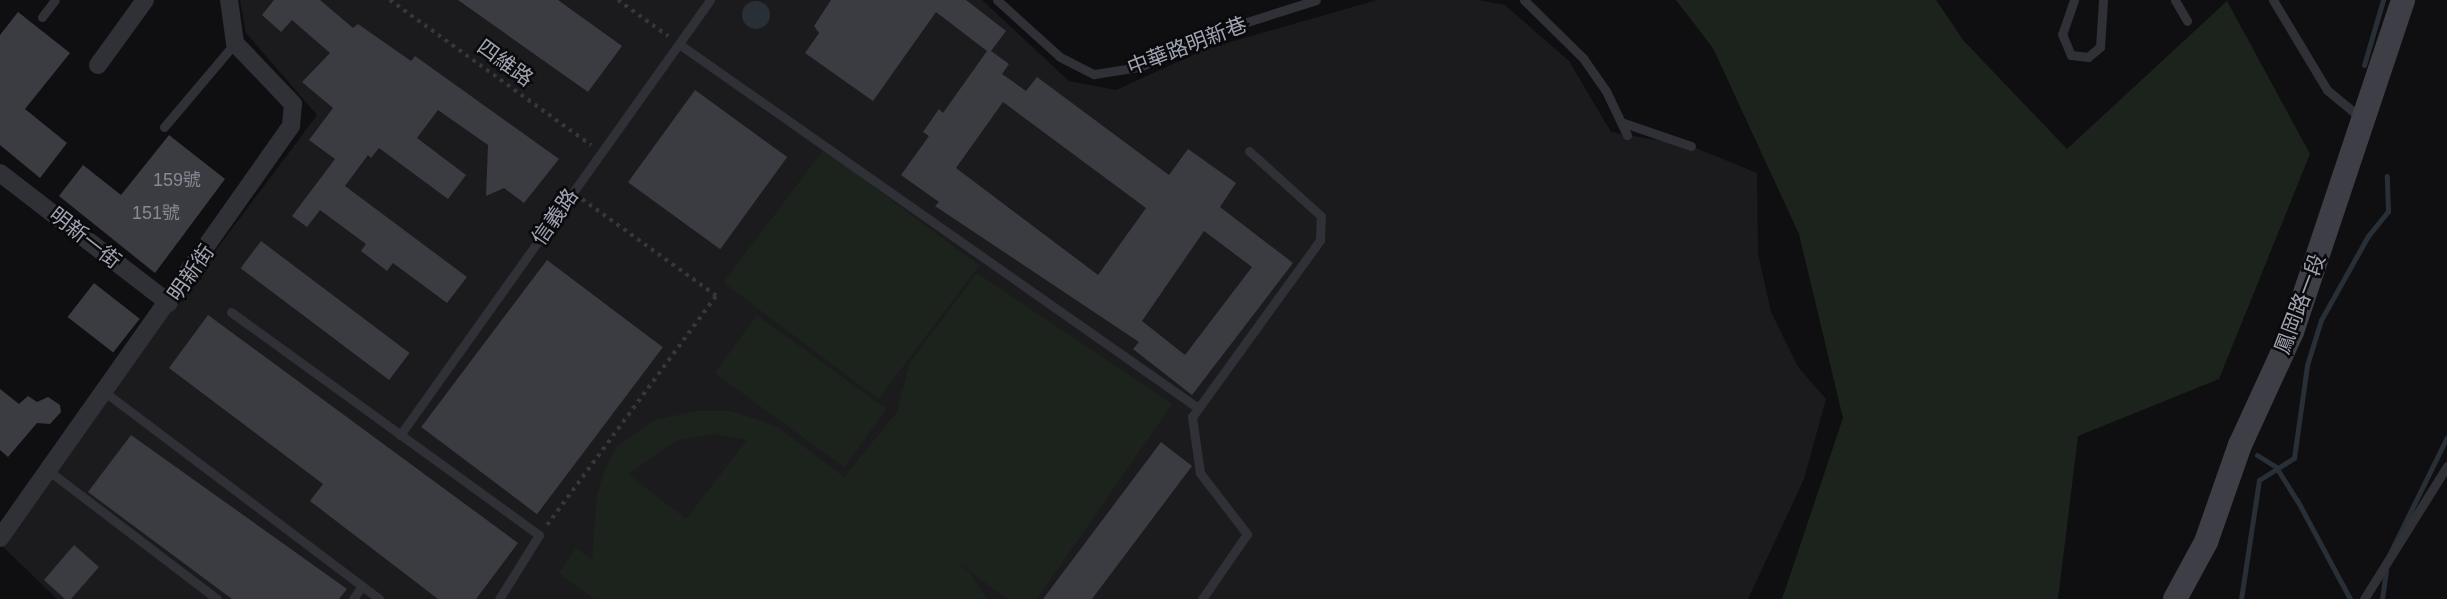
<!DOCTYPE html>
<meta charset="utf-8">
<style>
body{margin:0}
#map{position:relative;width:2447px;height:599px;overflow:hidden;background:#0f0f11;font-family:Arial,"Noto Sans TC",sans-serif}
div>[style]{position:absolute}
.built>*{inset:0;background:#1b1b1e}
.green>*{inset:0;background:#1c231d;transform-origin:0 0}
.water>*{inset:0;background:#282f36}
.round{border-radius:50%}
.stream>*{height:5px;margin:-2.5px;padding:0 2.5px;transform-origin:2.5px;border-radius:2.5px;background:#282f36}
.building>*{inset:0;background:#3b3c41;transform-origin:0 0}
.path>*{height:3.5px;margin-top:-1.75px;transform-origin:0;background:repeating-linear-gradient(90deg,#36373d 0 3.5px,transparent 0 8.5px)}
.lane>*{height:9px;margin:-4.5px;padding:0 4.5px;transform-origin:4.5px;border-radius:4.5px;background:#303136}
.street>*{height:18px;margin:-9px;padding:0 9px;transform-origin:9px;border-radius:9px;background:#303136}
.secondary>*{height:24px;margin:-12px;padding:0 12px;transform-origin:12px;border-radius:12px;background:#3e3f46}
span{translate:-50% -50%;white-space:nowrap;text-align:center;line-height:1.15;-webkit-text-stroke:5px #0a0a0c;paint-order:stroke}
.number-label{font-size:18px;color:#878a96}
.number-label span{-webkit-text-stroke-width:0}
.street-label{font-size:21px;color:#a0a4b2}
</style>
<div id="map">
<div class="built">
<i style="clip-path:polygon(240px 0,982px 0,1069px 81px,1116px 90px,1206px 49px,1377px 0,1478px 0,1505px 5px,1569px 61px,1611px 132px,1691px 146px,1757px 173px,1758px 253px,1771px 312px,1798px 367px,1826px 399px,1804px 479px,1748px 599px,57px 599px,0 544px,0 539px,317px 115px,246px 33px)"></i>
</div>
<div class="green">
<i style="clip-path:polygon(1676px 0,1936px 0,1963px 40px,2067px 149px,2227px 1px,2310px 154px,2219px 379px,2078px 436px,2058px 599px,1782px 599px,1843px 418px,1799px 234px,1713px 48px)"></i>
<i style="left:824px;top:149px;width:194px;height:167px;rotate:37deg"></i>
<i style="clip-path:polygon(evenodd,977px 273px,1172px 404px,1037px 599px,1007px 599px,951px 557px,969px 572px,987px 599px,594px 599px,559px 573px,576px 548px,592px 560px,597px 496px,604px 471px,616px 447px,655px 420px,697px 411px,731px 411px,753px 418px,776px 426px,844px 477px,897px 412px,910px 362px,977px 273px,715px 434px,747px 440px,686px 519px,628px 474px,677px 440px,715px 434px)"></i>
<i style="left:757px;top:315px;width:160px;height:72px;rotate:36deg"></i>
</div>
<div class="water">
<i class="round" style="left:742px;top:1px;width:28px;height:28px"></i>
</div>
<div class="stream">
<i style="left:2364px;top:65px;width:68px;rotate:-73.7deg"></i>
<i style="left:2257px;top:455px;width:22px;rotate:32deg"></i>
<i style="left:2276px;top:467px;width:39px;rotate:58deg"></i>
<i style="left:2297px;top:500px;width:112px;rotate:61.8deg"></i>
<i style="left:2390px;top:553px;width:129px;rotate:-63.8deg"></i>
<i style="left:2241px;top:599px;width:120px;rotate:-81.4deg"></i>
<i style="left:2259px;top:480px;width:41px;rotate:-32.2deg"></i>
<i style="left:2294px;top:458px;width:94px;rotate:-82deg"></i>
<i style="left:2307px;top:365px;width:47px;rotate:-72.7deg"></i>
<i style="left:2321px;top:320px;width:96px;rotate:-60.8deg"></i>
<i style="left:2368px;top:236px;width:32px;rotate:-51deg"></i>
<i style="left:2388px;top:211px;width:35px;rotate:-92deg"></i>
<i style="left:2382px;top:599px;width:29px;rotate:-82deg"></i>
</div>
<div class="building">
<i style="clip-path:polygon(274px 0,320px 0,353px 28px,358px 24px,411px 61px,415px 56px,559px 159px,524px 203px,504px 188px,486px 196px,488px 145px,438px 110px,417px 138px,466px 175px,448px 199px,379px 148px,371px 158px,368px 155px,345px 186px,467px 277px,447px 303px,393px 263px,387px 271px,361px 251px,366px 244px,320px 210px,307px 227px,292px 216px,335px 159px,309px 140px,333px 108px,302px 82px,330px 53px,292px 20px,281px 32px,262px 15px)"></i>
<i style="clip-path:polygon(458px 0,558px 0,622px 46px,588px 92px)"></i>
<i style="clip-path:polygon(evenodd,831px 0,966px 0,1006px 31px,991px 51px,1009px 64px,1002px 74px,1026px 91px,1037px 77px,1169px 175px,1188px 149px,1236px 183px,1220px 207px,1293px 263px,1192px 395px,1133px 349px,1139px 342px,935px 206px,939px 202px,901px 175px,929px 136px,923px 132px,939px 109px,943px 113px,987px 51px,936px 12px,873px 101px,805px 53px,819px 33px,814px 26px,831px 0,1003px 102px,1146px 208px,1098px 275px,956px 168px,1003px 102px,831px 0,1204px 231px,1252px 267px,1185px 355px,1142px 321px,1204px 231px)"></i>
<i style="clip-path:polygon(18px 12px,70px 53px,25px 109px,67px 143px,40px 178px,0 145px,0 35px)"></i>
<i style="left:695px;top:90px;width:114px;height:114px;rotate:36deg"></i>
<i style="clip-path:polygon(169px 135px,225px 179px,155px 273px,59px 196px,83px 165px,121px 195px)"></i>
<i style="left:261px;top:241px;width:186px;height:34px;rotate:37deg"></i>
<i style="left:547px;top:260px;width:145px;height:209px;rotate:37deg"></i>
<i style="left:94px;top:283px;width:58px;height:43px;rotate:38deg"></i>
<i style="clip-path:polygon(208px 315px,518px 543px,476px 599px,438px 599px,310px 501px,323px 484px,169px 368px)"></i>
<i style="clip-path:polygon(0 389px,19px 404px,28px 396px,37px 402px,48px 397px,60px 405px,61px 412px,50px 424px,37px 423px,8px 457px,0 450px)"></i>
<i style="clip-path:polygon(131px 435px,347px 589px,339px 599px,232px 599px,88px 492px)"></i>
<i style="clip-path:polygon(1161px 442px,1192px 466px,1092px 599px,1043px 599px)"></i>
<i style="clip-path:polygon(74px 545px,99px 567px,71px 599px,65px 599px,44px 580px)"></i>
</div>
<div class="path">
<i style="left:390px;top:0;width:248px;rotate:35.8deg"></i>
<i style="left:618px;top:0;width:62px;rotate:35.8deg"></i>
<i style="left:547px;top:525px;width:285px;rotate:-53.6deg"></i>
<i style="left:716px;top:296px;width:166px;rotate:-144.3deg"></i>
</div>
<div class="lane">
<i style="left:997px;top:0;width:85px;rotate:42.1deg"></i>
<i style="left:1060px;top:57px;width:38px;rotate:27deg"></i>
<i style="left:1094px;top:74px;width:47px;rotate:-8.7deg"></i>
<i style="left:1140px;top:67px;width:76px;rotate:-25.6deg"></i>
<i style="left:1209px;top:34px;width:112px;rotate:-17.6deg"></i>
<i style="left:1524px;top:0;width:83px;rotate:44.5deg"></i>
<i style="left:1583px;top:58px;width:40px;rotate:55.1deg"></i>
<i style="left:1606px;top:91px;width:49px;rotate:64.5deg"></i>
<i style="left:2074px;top:0;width:36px;rotate:109deg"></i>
<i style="left:2062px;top:34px;width:23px;rotate:67deg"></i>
<i style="left:2071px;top:55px;width:17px;rotate:7deg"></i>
<i style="left:2088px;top:57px;width:16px;rotate:-40deg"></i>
<i style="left:2100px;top:47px;width:47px;rotate:-86.3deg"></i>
<i style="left:2175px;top:0;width:24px;rotate:60deg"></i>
<i style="left:2273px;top:0;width:105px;rotate:59deg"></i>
<i style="left:2327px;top:90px;width:44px;rotate:39.5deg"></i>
<i style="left:42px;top:17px;width:21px;rotate:-53deg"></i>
<i style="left:679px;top:44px;width:634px;rotate:35.04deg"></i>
<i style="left:1621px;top:122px;width:74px;rotate:18.9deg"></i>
<i style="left:164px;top:127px;width:110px;rotate:-49.8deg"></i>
<i style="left:231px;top:312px;width:380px;rotate:35.9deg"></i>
<i style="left:539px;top:535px;width:75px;rotate:122deg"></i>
<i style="left:106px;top:393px;width:342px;rotate:37deg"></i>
<i style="left:400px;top:435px;width:534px;rotate:-54.52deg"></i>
<i style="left:49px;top:471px;width:211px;rotate:37.3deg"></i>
<i style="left:353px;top:599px;width:16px;rotate:-55deg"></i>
<i style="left:1202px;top:599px;width:79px;rotate:-55.3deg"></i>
<i style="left:1247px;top:534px;width:77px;rotate:-127.6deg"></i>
<i style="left:1200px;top:473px;width:57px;rotate:-98.1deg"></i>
<i style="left:1192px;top:417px;width:218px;rotate:-54.1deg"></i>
<i style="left:1320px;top:240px;width:24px;rotate:-88deg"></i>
<i style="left:1321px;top:216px;width:97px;rotate:-137.9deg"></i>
<i style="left:2364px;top:599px;width:157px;rotate:-58deg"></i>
</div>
<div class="street">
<i style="left:98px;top:65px;width:80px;rotate:-54.1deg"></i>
<i style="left:0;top:173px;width:213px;rotate:37.6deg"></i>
<i style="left:0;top:538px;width:504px;rotate:-54.77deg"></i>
<i style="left:291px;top:126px;width:22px;rotate:-85deg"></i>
<i style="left:293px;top:104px;width:84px;rotate:-133.6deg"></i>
<i style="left:235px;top:43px;width:43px;rotate:-97.9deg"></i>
</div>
<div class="secondary">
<i style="left:2175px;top:599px;width:65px;rotate:-61.5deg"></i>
<i style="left:2206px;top:542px;width:103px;rotate:-70.7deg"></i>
<i style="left:2240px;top:445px;width:124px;rotate:-65.3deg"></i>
<i style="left:2292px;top:332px;width:350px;rotate:-71.5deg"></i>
</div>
<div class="number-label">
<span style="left:177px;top:180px">159號</span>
<span style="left:156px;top:213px">151號</span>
</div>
<div class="street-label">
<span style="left:1187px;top:46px;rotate:-21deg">中華路明新巷</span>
<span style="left:505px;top:63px;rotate:36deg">四維路</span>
<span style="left:555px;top:217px;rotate:-55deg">信義路</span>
<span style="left:85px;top:238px;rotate:38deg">明新一街</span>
<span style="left:191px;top:273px;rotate:-55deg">明新街</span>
<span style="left:2300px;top:304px;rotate:-69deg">鳳岡路一段</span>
</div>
</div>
